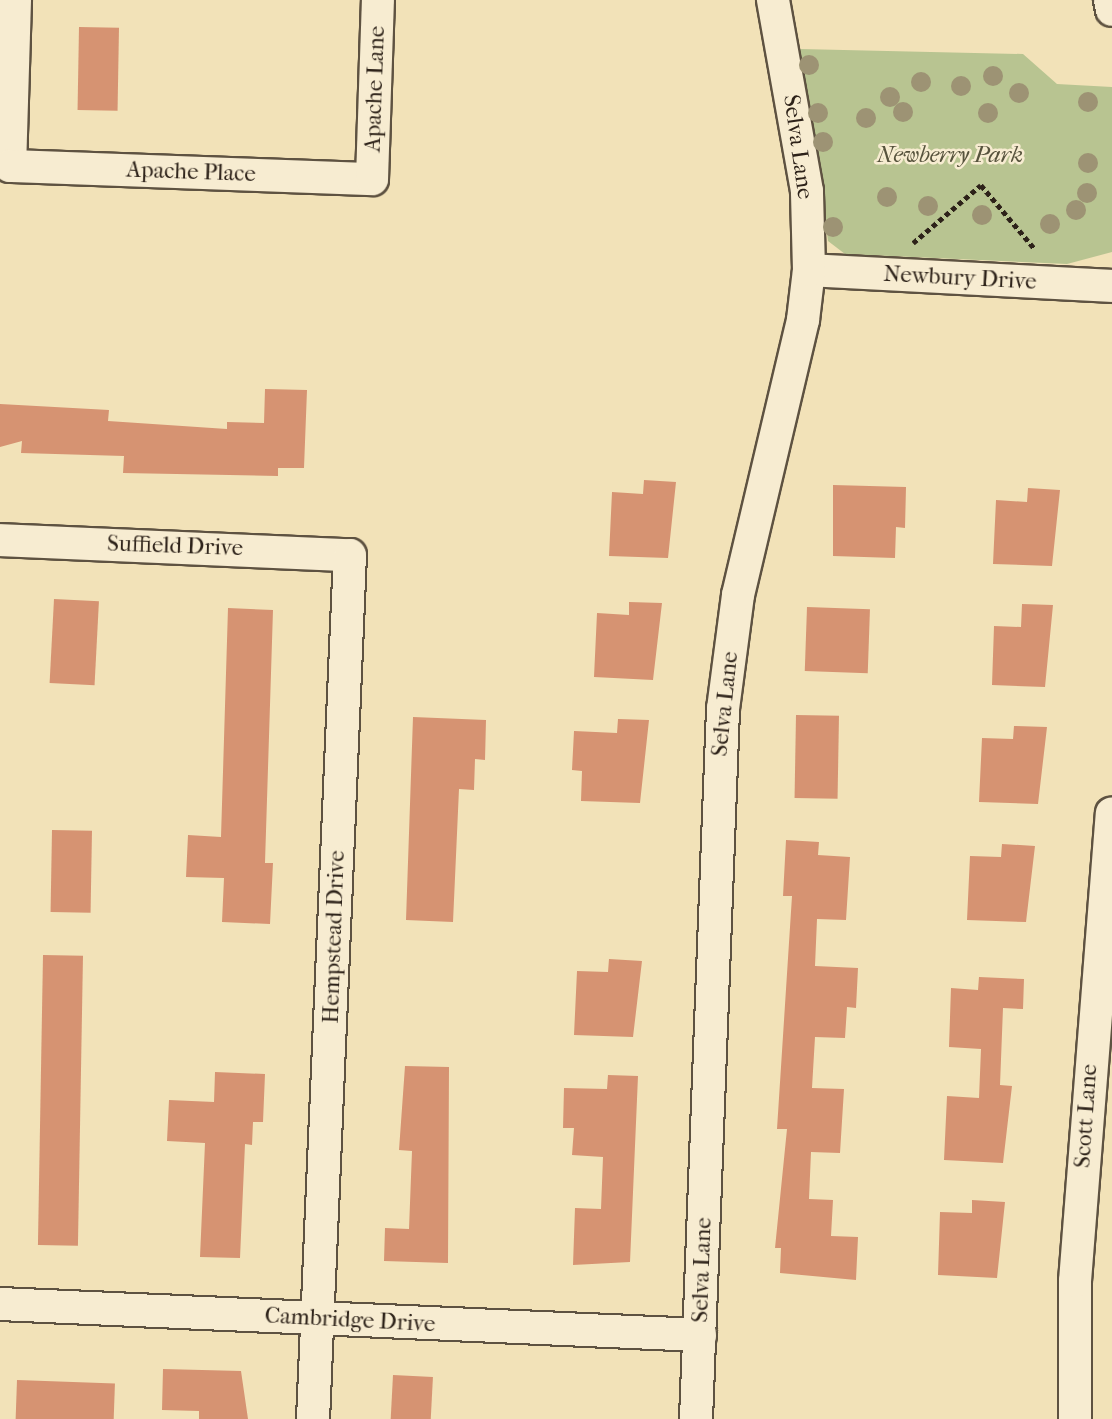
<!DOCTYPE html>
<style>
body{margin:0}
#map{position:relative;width:1112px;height:1419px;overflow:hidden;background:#f2e2b8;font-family:"IM FELL French Canon",serif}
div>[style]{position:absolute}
.green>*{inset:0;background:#b8c491}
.building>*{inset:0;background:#d69372;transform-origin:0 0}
.path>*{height:4.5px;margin-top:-2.25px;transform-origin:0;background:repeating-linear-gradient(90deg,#2d2219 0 5px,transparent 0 8.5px)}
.roads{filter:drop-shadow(2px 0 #5e5241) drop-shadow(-2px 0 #5e5241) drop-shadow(0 2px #5e5241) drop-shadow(0 -2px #5e5241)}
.minor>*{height:32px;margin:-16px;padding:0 16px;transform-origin:16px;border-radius:16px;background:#f7ecd1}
.trees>*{width:20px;height:20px;margin:-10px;border-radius:50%;background:#9d9374}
span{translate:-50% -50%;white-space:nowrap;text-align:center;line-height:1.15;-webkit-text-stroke:5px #f7ecd1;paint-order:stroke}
.street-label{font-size:23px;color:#2d2219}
.park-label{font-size:23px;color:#57533d;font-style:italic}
</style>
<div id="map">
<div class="green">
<i style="clip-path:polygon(800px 49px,1023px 54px,1057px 84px,1112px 87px,1112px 252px,1067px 264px,845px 254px,828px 241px)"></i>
</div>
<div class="building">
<i style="left:79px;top:27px;width:40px;height:83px;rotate:1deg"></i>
<i style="clip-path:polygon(265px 389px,307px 390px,304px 468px,278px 468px,278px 476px,123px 473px,124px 456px,21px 453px,22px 441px,0 447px,0 404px,109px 410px,108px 421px,227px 429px,227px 422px,264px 423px)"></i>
<i style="clip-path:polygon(644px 480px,676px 482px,668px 558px,609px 556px,612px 492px,643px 494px)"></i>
<i style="clip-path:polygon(833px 485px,906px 487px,905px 528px,896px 527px,895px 558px,833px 556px)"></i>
<i style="clip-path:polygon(1028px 488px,1060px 490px,1052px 566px,993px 564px,996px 500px,1027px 502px)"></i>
<i style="left:54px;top:599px;width:45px;height:84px;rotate:3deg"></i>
<i style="clip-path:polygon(629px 602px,662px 603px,653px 680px,594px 677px,597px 613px,629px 615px)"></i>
<i style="clip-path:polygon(1022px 604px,1053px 605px,1045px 687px,992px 685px,994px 626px,1021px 627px)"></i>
<i style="left:807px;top:607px;width:63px;height:64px;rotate:2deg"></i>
<i style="clip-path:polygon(228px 608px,273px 610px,265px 863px,273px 863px,270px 924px,222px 922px,224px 878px,186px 877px,188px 835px,221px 837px)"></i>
<i style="left:796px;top:715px;width:43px;height:83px;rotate:1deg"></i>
<i style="clip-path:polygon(413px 717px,486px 720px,485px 760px,475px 759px,474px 790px,459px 789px,453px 922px,406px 920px)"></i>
<i style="clip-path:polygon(618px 719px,649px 720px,640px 803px,581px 801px,582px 771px,572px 770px,574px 731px,617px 733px)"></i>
<i style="clip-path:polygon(1014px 726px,1047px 727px,1038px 804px,979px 802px,982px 738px,1013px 739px)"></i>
<i style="left:52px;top:830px;width:40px;height:82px;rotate:1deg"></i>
<i style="clip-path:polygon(786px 840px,819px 842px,818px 855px,850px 857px,846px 920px,817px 919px,815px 966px,858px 968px,856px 1008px,847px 1007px,845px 1038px,815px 1037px,812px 1088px,844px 1089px,840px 1153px,811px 1152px,809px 1199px,833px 1200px,831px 1236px,858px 1237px,856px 1280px,780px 1273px,781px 1248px,775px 1248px,787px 1129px,777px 1129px,792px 896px,783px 896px)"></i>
<i style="clip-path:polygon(1002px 844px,1035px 846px,1026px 922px,967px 920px,970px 856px,1001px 857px)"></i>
<i style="left:43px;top:955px;width:40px;height:290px;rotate:1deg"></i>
<i style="clip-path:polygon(609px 959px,642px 961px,633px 1037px,574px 1035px,577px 971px,608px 972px)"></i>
<i style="clip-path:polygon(979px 977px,1024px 979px,1023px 1009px,1003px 1008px,1000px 1085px,1012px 1086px,1003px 1163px,944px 1160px,947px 1096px,979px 1098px,981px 1049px,949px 1047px,951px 988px,978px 990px)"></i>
<i style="clip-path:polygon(405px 1066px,449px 1067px,448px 1263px,384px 1261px,385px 1228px,409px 1229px,412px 1151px,399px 1150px)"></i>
<i style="clip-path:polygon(215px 1072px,265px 1074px,263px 1122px,253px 1122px,252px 1145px,245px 1144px,240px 1258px,200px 1257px,205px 1143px,167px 1141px,169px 1100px,214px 1102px)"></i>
<i style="clip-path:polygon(608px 1075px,638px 1076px,630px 1262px,573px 1265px,575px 1208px,601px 1209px,603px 1157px,572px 1155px,574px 1128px,563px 1128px,564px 1088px,607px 1089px)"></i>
<i style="clip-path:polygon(972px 1200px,1005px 1202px,997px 1278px,938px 1275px,940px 1212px,972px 1213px)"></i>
<i style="clip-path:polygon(163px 1369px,241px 1371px,248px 1419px,199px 1419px,199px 1411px,162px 1410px)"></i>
<i style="left:393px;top:1375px;width:40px;height:44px;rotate:3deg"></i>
<i style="left:17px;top:1380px;width:98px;height:39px;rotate:2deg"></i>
</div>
<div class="path">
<i style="left:913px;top:243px;width:89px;rotate:-40.5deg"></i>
<i style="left:981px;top:185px;width:82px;rotate:49.9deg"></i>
</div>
<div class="roads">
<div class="minor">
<i style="left:15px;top:0;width:166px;rotate:91.7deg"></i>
<i style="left:10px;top:166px;width:362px;rotate:2.1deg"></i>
<i style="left:372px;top:179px;width:179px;rotate:-88.1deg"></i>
<i style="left:1110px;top:0;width:10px;rotate:79deg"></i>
<i style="left:809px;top:270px;width:303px;rotate:3deg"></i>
<i style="left:0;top:540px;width:350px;rotate:2.5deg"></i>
<i style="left:350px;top:555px;width:865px;rotate:92.45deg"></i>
<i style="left:0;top:1304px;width:701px;rotate:2.54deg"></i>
<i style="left:696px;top:1419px;width:711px;rotate:-87.82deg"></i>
<i style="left:723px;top:709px;width:115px;rotate:-82.5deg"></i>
<i style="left:738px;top:595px;width:283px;rotate:-76.7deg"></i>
<i style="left:803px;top:320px;width:50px;rotate:-83.2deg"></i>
<i style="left:809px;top:270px;width:79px;rotate:-91.5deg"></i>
<i style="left:807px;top:191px;width:194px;rotate:-100.1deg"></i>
<i style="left:1075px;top:1419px;width:138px;rotate:-90deg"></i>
<i style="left:1075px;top:1281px;width:469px;rotate:-85.5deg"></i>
</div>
</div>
<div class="trees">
<i style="left:809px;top:65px"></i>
<i style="left:993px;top:76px"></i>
<i style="left:921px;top:82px"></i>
<i style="left:961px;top:86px"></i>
<i style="left:1019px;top:93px"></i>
<i style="left:890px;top:97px"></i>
<i style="left:1088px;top:102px"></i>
<i style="left:903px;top:112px"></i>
<i style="left:818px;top:113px"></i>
<i style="left:988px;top:113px"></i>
<i style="left:866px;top:118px"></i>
<i style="left:823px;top:142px"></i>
<i style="left:1088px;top:163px"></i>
<i style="left:1087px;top:193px"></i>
<i style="left:887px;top:197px"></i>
<i style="left:928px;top:206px"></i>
<i style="left:1076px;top:210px"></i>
<i style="left:982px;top:215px"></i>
<i style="left:1050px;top:224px"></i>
<i style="left:833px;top:227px"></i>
</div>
<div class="street-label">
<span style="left:375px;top:89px;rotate:-88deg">Apache Lane</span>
<span style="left:798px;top:147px;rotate:82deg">Selva Lane</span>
<span style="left:191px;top:172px;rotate:2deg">Apache Place</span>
<span style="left:960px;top:278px;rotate:3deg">Newbury Drive</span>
<span style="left:175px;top:546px;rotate:2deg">Suffield Drive</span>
<span style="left:725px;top:704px;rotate:-84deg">Selva Lane</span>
<span style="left:334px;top:937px;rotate:-88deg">Hempstead Drive</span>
<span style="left:1086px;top:1116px;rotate:-86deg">Scott Lane</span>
<span style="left:702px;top:1270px;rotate:-88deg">Selva Lane</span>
<span style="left:350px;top:1320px;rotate:3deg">Cambridge Drive</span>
</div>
<div class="park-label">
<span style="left:950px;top:155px">Newberry Park</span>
</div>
</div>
